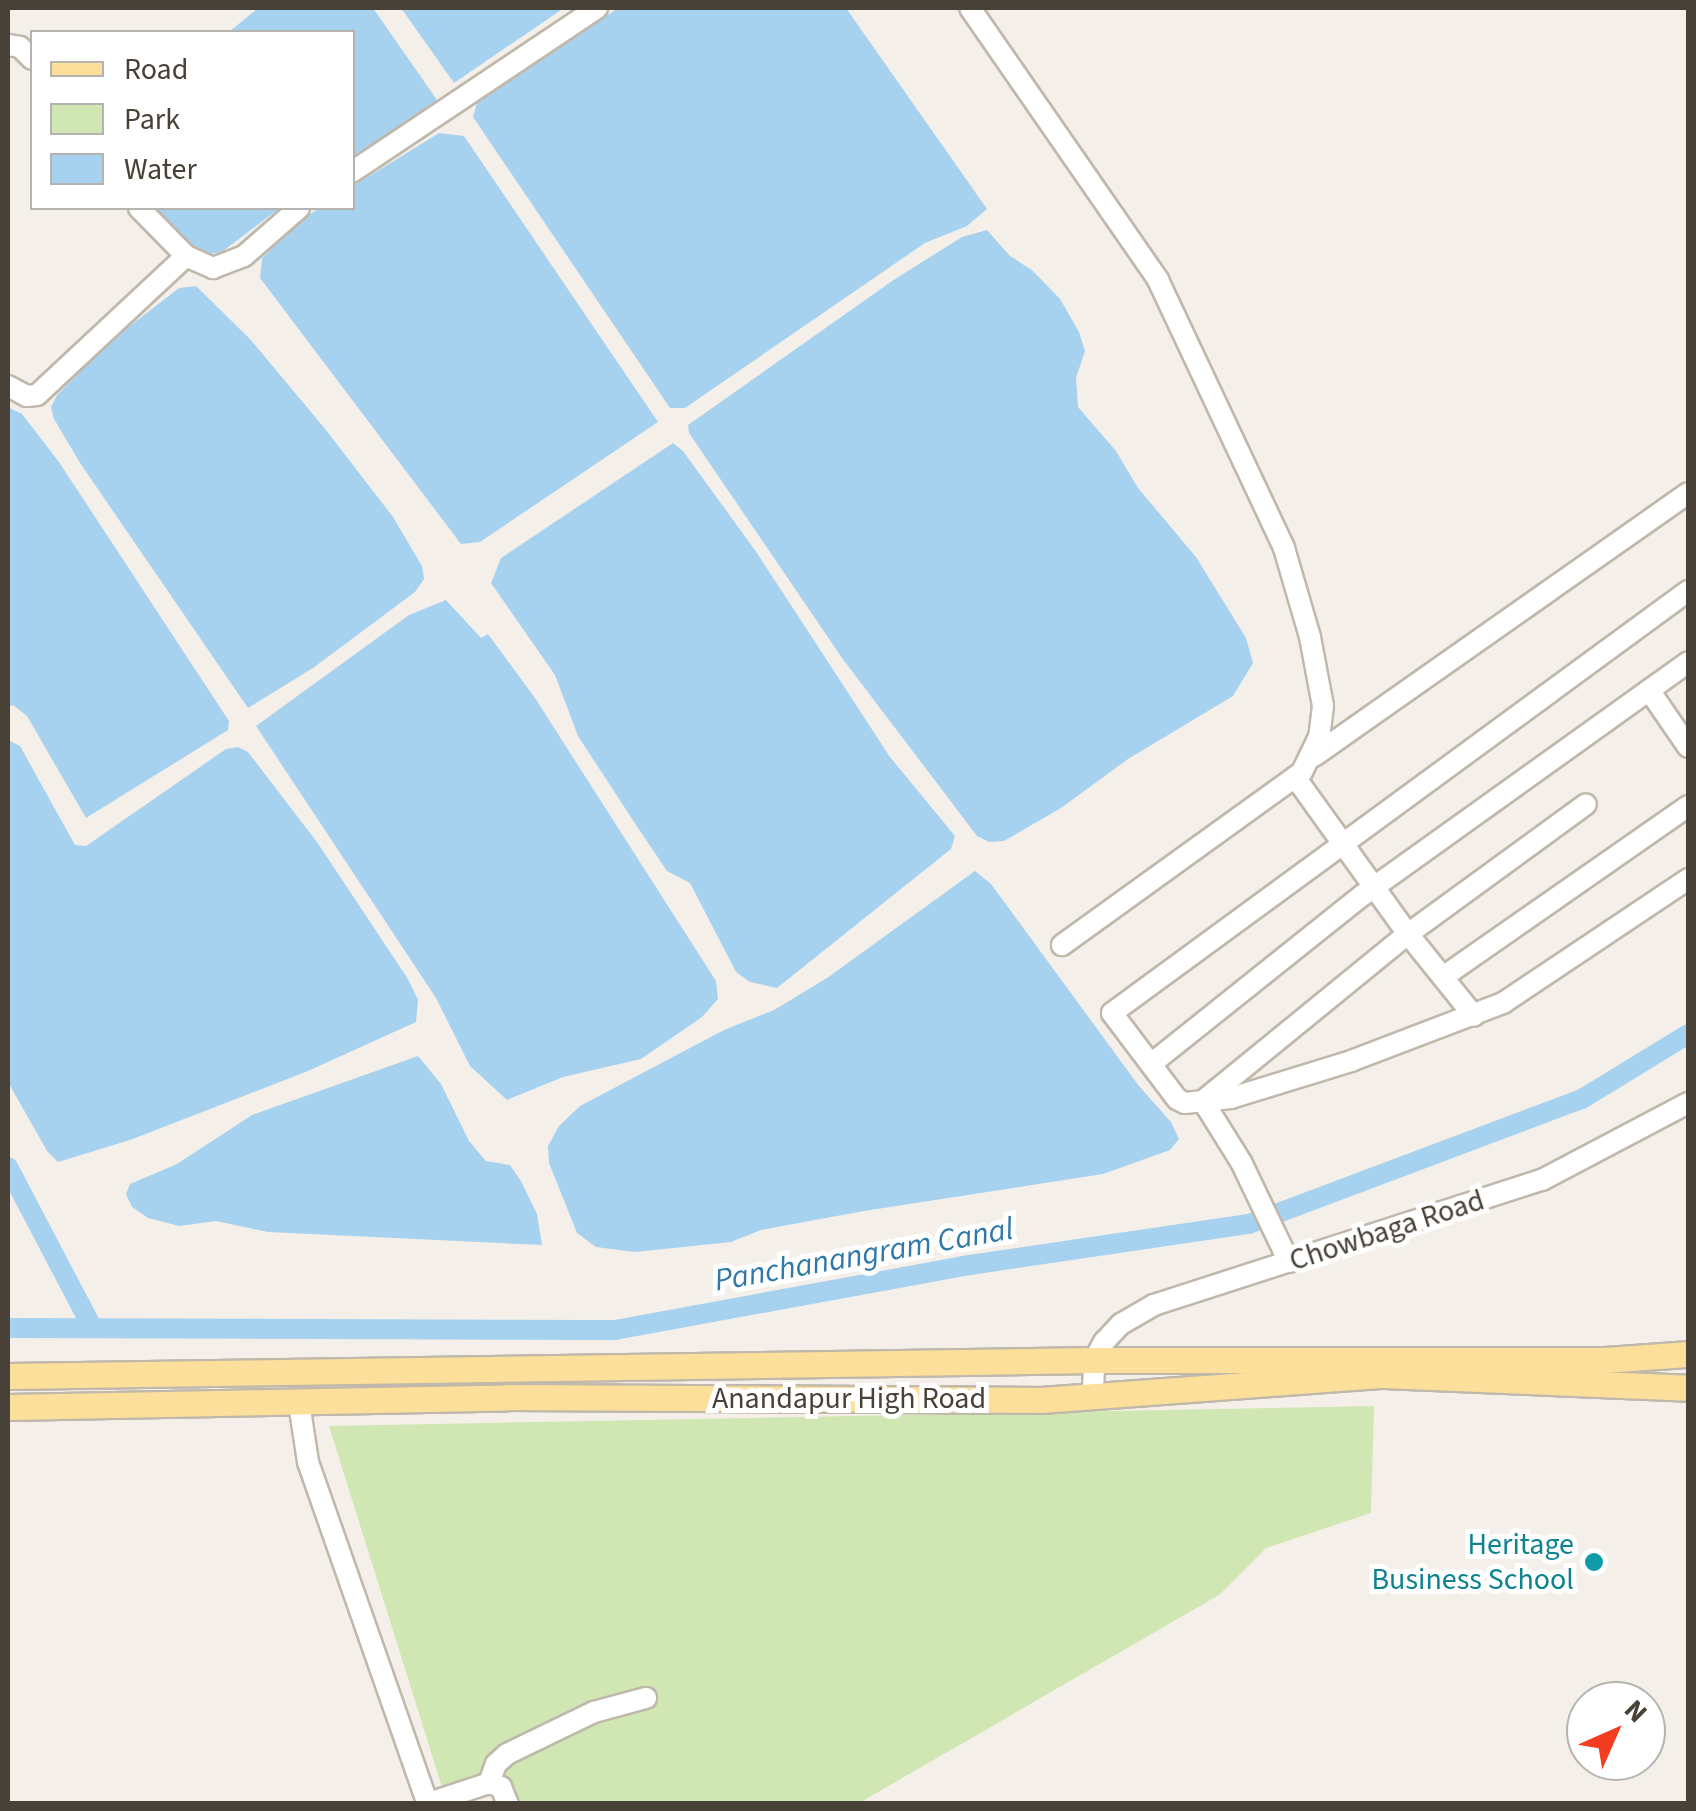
<!DOCTYPE html>
<style>
body{margin:0}
#map{position:relative;width:1696px;height:1811px;overflow:hidden;background:#f4f0e9;font-family:"Source Sans 3",sans-serif}
div>[style]{position:absolute}
.green>*{inset:0;background:#d0e7b3}
.water>*{inset:0;background:#a7d2ef}
.canal>*{height:20px;margin:-10px;padding:0 10px;transform-origin:10px;border-radius:10px;background:#a7d2ef}
.roads{filter:drop-shadow(2px 0 #bfb8ab) drop-shadow(-2px 0 #bfb8ab) drop-shadow(0 2px #bfb8ab) drop-shadow(0 -2px #bfb8ab)}
.minor>*{height:20px;margin:-10px;padding:0 10px;transform-origin:10px;border-radius:10px;background:#fff}
.major>*{height:25px;margin:-12.5px;padding:0 12.5px;transform-origin:12.5px;border-radius:12.5px;background:#fcdf9a}
.dots>*{width:28px;height:28px;translate:-50% -50%;box-sizing:border-box;border:5px solid #fff;border-radius:50%}
span{translate:-50% -50%;white-space:nowrap;text-align:center;line-height:1.15;-webkit-text-stroke:10px #fff;paint-order:stroke}
.street-label{font-size:30px;color:#474137}
.culture-label{font-size:30px;color:#0d838f}
.right{translate:-100% -50%;text-align:right}
.water-label{font-size:32px;color:#3078a9;font-style:italic}
.frame{position:absolute;inset:0;border:10px solid #474137;pointer-events:none}
.legend{position:absolute;left:30px;top:30px;width:325px;height:180px;box-sizing:border-box;background:#fff;border:2px solid #b5b3af;margin:0;padding:12px 18px;list-style:none;font-size:30px;color:#474137}
.legend li{display:flex;align-items:center;gap:20px;height:50px}
.legend b{width:50px;border:2px solid #b5b3af}
.north{position:absolute;left:1566px;top:1681px;width:100px;height:100px;box-sizing:border-box;background:#fff;border:2px solid #b5b3af;border-radius:50%;rotate:45deg;font-size:28px;font-weight:700;line-height:40px;text-align:center;color:#474137}
.north::after{content:'';display:block;margin:auto;width:35px;height:45px;background:#f43d1f;clip-path:polygon(50% 0,100% 100%,50% 72%,0 100%)}
</style>
<div id="map">
<div class="green">
<i style="clip-path:polygon(1374px 1406px,1371px 1513px,1266px 1548px,1219px 1595px,859px 1803px,510px 1804px,504px 1789px,447px 1803px,329px 1426px)"></i>
</div>
<div class="water">
<i style="clip-path:polygon(258px 8px,373px 8px,437px 100px,389px 138px,353px 159px,352px 32px,229px 32px)"></i>
<i style="clip-path:polygon(401px 8px,564px 8px,454px 83px)"></i>
<i style="clip-path:polygon(618px 8px,846px 8px,987px 209px,967px 226px,925px 243px,685px 408px,670px 408px,473px 117px,477px 103px)"></i>
<i style="clip-path:polygon(439px 133px,464px 136px,658px 422px,480px 542px,461px 544px,260px 278px,262px 258px,307px 216px,320px 208px,352px 208px,353px 186px)"></i>
<i style="clip-path:polygon(157px 208px,280px 208px,223px 251px,207px 255px,190px 247px)"></i>
<i style="clip-path:polygon(987px 230px,1009px 255px,1033px 271px,1060px 299px,1079px 332px,1085px 351px,1076px 378px,1078px 407px,1116px 451px,1138px 488px,1196px 557px,1246px 638px,1253px 663px,1233px 696px,1128px 759px,1061px 808px,1004px 841px,989px 842px,977px 836px,842px 658px,689px 433px,688px 425px,895px 279px,962px 237px)"></i>
<i style="clip-path:polygon(196px 286px,250px 339px,326px 430px,393px 517px,422px 566px,424px 579px,415px 592px,313px 668px,248px 708px,80px 463px,54px 419px,51px 407px,57px 395px,114px 338px,179px 288px)"></i>
<i style="clip-path:polygon(8px 407px,22px 414px,59px 462px,229px 721px,228px 730px,86px 818px,27px 716px,13px 705px,8px 707px)"></i>
<i style="clip-path:polygon(673px 443px,683px 451px,757px 553px,890px 757px,955px 836px,951px 849px,777px 988px,750px 982px,736px 972px,690px 883px,667px 871px,634px 822px,578px 736px,555px 675px,491px 583px,501px 558px)"></i>
<i style="clip-path:polygon(446px 600px,481px 638px,488px 634px,535px 698px,716px 981px,718px 999px,702px 1017px,641px 1059px,563px 1077px,507px 1100px,470px 1066px,436px 998px,256px 726px,409px 615px)"></i>
<i style="clip-path:polygon(8px 740px,20px 746px,75px 845px,86px 846px,226px 749px,238px 747px,248px 752px,317px 842px,408px 979px,418px 1000px,416px 1022px,308px 1071px,130px 1140px,58px 1162px,47px 1151px,8px 1082px)"></i>
<i style="clip-path:polygon(975px 871px,991px 884px,1139px 1086px,1171px 1122px,1179px 1139px,1170px 1150px,1103px 1174px,864px 1211px,761px 1230px,731px 1242px,635px 1252px,596px 1247px,577px 1233px,549px 1163px,548px 1146px,559px 1126px,580px 1106px,724px 1030px,774px 1010px,827px 978px)"></i>
<i style="clip-path:polygon(418px 1056px,441px 1084px,469px 1141px,486px 1161px,510px 1165px,521px 1181px,537px 1214px,542px 1245px,268px 1232px,216px 1221px,179px 1226px,148px 1218px,132px 1207px,126px 1194px,130px 1184px,177px 1164px,252px 1115px)"></i>
</div>
<div class="canal">
<i style="left:8px;top:1167px;width:181px;rotate:62.3deg"></i>
<i style="left:8px;top:1328px;width:607px;rotate:0.19deg"></i>
<i style="left:615px;top:1330px;width:354px;rotate:-10.4deg"></i>
<i style="left:963px;top:1266px;width:289px;rotate:-8.4deg"></i>
<i style="left:1249px;top:1224px;width:356px;rotate:-20.6deg"></i>
<i style="left:1582px;top:1099px;width:124px;rotate:-31.5deg"></i>
</div>
<div class="roads">
<div class="minor">
<i style="left:970px;top:8px;width:331px;rotate:55.3deg"></i>
<i style="left:1158px;top:280px;width:296px;rotate:64.8deg"></i>
<i style="left:1284px;top:548px;width:93px;rotate:73.7deg"></i>
<i style="left:1310px;top:637px;width:70px;rotate:79.3deg"></i>
<i style="left:1323px;top:706px;width:31px;rotate:97deg"></i>
<i style="left:1319px;top:737px;width:39px;rotate:116deg"></i>
<i style="left:1302px;top:772px;width:296px;rotate:144.2deg"></i>
<i style="left:8px;top:45px;width:12px;rotate:9deg"></i>
<i style="left:20px;top:47px;width:17px;rotate:45deg"></i>
<i style="left:352px;top:172px;width:295px;rotate:-33.8deg"></i>
<i style="left:139px;top:208px;width:67px;rotate:45.6deg"></i>
<i style="left:186px;top:256px;width:30px;rotate:24deg"></i>
<i style="left:213px;top:268px;width:33px;rotate:-21deg"></i>
<i style="left:244px;top:256px;width:73px;rotate:-41.1deg"></i>
<i style="left:8px;top:386px;width:21px;rotate:28deg"></i>
<i style="left:27px;top:396px;width:10px;rotate:-6deg"></i>
<i style="left:37px;top:395px;width:204px;rotate:-43deg"></i>
<i style="left:1688px;top:591px;width:714px;rotate:143.77deg"></i>
<i style="left:1112px;top:1013px;width:108px;rotate:52.9deg"></i>
<i style="left:1177px;top:1099px;width:9px;rotate:27deg"></i>
<i style="left:1185px;top:1103px;width:46px;rotate:-6.2deg"></i>
<i style="left:1231px;top:1098px;width:126px;rotate:-17.1deg"></i>
<i style="left:1351px;top:1061px;width:163px;rotate:-20.9deg"></i>
<i style="left:1503px;top:1003px;width:223px;rotate:-33.8deg"></i>
<i style="left:1649px;top:690px;width:69px;rotate:55.6deg"></i>
<i style="left:1314px;top:756px;width:457px;rotate:-35.1deg"></i>
<i style="left:1295px;top:777px;width:193px;rotate:54.3deg"></i>
<i style="left:1408px;top:934px;width:105px;rotate:51.2deg"></i>
<i style="left:1443px;top:977px;width:299px;rotate:-34.9deg"></i>
<i style="left:1151px;top:1064px;width:271px;rotate:-38.6deg"></i>
<i style="left:1363px;top:895px;width:400px;rotate:-35.6deg"></i>
<i style="left:1289px;top:1262px;width:111px;rotate:-115.6deg"></i>
<i style="left:1241px;top:1162px;width:72px;rotate:-121.9deg"></i>
<i style="left:1203px;top:1101px;width:264px;rotate:-39.2deg"></i>
<i style="left:1408px;top:934px;width:220px;rotate:-36.1deg"></i>
<i style="left:1093px;top:1393px;width:33px;rotate:-88deg"></i>
<i style="left:1094px;top:1360px;width:21px;rotate:-61deg"></i>
<i style="left:1104px;top:1342px;width:25px;rotate:-47deg"></i>
<i style="left:1121px;top:1324px;width:38px;rotate:-30deg"></i>
<i style="left:1154px;top:1305px;width:408px;rotate:-17.9deg"></i>
<i style="left:1542px;top:1180px;width:165px;rotate:-27.8deg"></i>
<i style="left:299px;top:1403px;width:60px;rotate:81.3deg"></i>
<i style="left:308px;top:1462px;width:362px;rotate:70.7deg"></i>
<i style="left:489px;top:1783px;width:20px;rotate:-70deg"></i>
<i style="left:496px;top:1764px;width:15px;rotate:-42deg"></i>
<i style="left:507px;top:1754px;width:97px;rotate:-25.8deg"></i>
<i style="left:594px;top:1712px;width:54px;rotate:-15.1deg"></i>
<i style="left:429px;top:1803px;width:63px;rotate:-18.4deg"></i>
<i style="left:489px;top:1783px;width:13px;rotate:18deg"></i>
<i style="left:501px;top:1787px;width:18px;rotate:68deg"></i>
</div>
<div class="major">
<i style="left:8px;top:1376px;width:1086px;rotate:-0.84deg"></i>
<i style="left:1094px;top:1360px;width:510px"></i>
<i style="left:1604px;top:1360px;width:84px;rotate:-4.1deg"></i>
<i style="left:8px;top:1407px;width:499px;rotate:-1.1deg"></i>
<i style="left:507px;top:1397px;width:534px;rotate:0.32deg"></i>
<i style="left:1041px;top:1400px;width:343px;rotate:-4.2deg"></i>
<i style="left:1383px;top:1375px;width:305px;rotate:2.4deg"></i>
</div>
</div>
<div class="dots">
<i style="left:1594px;top:1562px;background:#0f9aa8"></i>
</div>
<div class="street-label">
<span style="left:1387px;top:1231px;rotate:-18deg">Chowbaga Road</span>
<span style="left:849px;top:1399px">Anandapur High Road</span>
</div>
<div class="culture-label">
<span class="right" style="left:1574px;top:1562px">Heritage<br>Business School</span>
</div>
<div class="water-label">
<span style="left:864px;top:1255px;rotate:-10deg">Panchanangram Canal</span>
</div>
<div class="frame"></div>
<ul class="legend">
<li><b style="height:12px;background:#fcdf9a"></b>Road</li>
<li><b style="height:28px;background:#d0e7b3"></b>Park</li>
<li><b style="height:28px;background:#a7d2ef"></b>Water</li>
</ul>
<div class="north">N</div>
</div>
